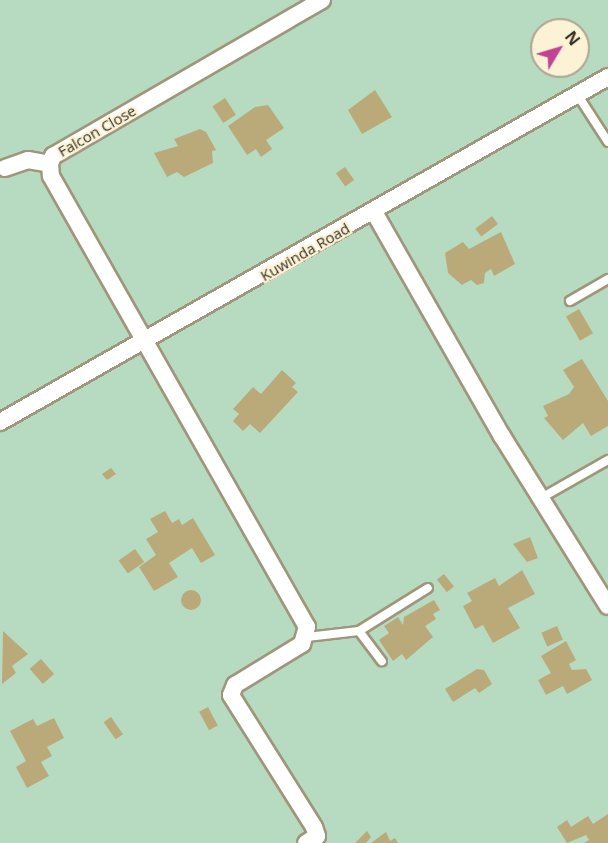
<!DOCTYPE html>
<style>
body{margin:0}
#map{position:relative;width:608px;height:843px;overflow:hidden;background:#eee5c8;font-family:"Open Sans",sans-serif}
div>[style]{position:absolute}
.green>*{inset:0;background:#b7dbc1}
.building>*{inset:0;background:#baaa7a;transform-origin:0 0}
.round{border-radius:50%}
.roads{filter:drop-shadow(2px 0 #9f967b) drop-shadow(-2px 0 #9f967b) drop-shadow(0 2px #9f967b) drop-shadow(0 -2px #9f967b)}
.service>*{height:8px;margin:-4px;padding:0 4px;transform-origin:4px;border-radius:4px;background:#fff}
.minor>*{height:16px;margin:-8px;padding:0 8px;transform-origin:8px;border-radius:8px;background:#fff}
span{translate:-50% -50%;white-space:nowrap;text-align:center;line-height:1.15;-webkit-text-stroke:4.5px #fcf2d5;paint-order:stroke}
.street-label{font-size:15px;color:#363227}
.north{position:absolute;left:530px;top:18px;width:60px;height:60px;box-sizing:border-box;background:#fcf2d5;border:2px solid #ada58f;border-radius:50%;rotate:52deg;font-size:16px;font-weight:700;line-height:24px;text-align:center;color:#363227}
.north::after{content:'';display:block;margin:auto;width:21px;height:27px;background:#c14391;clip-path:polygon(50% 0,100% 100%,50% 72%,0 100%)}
</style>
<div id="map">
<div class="green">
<i style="clip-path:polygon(evenodd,0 0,608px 0,608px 843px,0 843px,0 0,542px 30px,578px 30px,578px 66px,542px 66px,542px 30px)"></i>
</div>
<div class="building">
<i style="clip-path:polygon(375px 90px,392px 117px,362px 134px,348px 110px)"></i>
<i style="left:225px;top:98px;width:20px;height:15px;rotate:57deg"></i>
<i style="clip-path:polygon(268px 105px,284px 128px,266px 140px,272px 149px,261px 157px,256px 149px,247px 155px,228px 126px,255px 107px)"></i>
<i style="clip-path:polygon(200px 129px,206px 132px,216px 150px,212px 151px,213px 163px,184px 177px,177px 172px,167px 177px,154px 153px,178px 146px,174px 139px)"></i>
<i style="left:345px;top:167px;width:16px;height:11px;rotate:55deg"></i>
<i style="left:492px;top:216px;width:10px;height:21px;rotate:53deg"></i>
<i style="clip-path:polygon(501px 232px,515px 264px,494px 276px,491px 269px,485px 273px,484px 283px,477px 285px,471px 280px,462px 285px,448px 273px,445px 253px,463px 242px,469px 249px)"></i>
<i style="left:579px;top:309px;width:28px;height:15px;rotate:60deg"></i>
<i style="clip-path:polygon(582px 359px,608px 401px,608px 426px,591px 436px,583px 423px,563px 440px,544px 418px,548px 416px,543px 406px,569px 394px,574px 387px,563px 370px)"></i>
<i style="clip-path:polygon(282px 370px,296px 383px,292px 387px,298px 392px,260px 433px,250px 424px,243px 431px,233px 421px,239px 414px,233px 409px,253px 387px,261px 394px)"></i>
<i style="clip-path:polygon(111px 468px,116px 474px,107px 480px,102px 474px)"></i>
<i style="clip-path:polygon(165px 511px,172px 523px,179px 519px,182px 525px,193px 518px,215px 555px,201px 563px,192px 548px,169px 563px,178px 577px,154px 591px,139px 567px,156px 555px,146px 539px,158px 532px,150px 519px)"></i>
<i style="clip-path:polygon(530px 537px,538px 558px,527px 562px,513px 544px)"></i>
<i style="left:135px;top:549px;width:16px;height:20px;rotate:55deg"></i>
<i style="clip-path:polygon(522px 570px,535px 594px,508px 608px,520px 628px,493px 643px,483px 625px,475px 629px,463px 606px,472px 601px,467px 593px,495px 578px,499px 586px)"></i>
<i style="left:444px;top:574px;width:16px;height:9px;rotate:52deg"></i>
<i class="round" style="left:181px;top:590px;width:20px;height:20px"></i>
<i style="clip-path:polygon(434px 600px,440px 610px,433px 614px,436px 619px,425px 626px,433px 637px,406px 660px,402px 654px,393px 661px,379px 640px,389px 633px,384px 626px,398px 617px,403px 625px,404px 617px)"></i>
<i style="left:557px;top:626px;width:15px;height:17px;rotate:67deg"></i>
<i style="clip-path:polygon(3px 631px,28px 654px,12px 666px,16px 673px,2px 684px)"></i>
<i style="clip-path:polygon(566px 641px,576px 660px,569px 664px,572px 670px,586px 669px,592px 680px,567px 694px,563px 686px,546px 695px,538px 680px,551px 673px,541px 656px)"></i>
<i style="left:41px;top:659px;width:20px;height:15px;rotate:49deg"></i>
<i style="clip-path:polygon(477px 669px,484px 670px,492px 684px,479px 693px,475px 688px,453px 702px,445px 689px)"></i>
<i style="left:208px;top:707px;width:21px;height:10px;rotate:62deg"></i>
<i style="left:111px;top:717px;width:21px;height:9px;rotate:55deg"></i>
<i style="clip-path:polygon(54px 718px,64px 738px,47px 747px,52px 756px,41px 762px,49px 776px,27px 788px,16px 767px,26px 761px,10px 731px,33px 719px,37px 726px)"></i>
<i style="clip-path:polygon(608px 814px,608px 843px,584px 843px,589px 840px,586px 835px,567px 843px,557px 827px,567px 820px,571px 827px,588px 816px,593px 824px)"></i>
<i style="clip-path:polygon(367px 831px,371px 837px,366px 843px,355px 843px)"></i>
<i style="clip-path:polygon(386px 832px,390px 841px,395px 838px,398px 843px,371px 843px)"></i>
</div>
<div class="roads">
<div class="service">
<i style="left:577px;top:94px;width:57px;rotate:57.1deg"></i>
<i style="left:570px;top:301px;width:44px;rotate:-30.1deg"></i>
<i style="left:541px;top:498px;width:77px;rotate:-29.6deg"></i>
<i style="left:359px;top:631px;width:81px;rotate:-31.9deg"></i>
<i style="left:307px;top:637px;width:52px;rotate:-6.6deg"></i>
<i style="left:359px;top:631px;width:38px;rotate:53deg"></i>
</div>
<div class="minor">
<i style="left:5px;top:168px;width:24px;rotate:-19deg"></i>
<i style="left:28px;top:160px;width:22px;rotate:10deg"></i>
<i style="left:374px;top:212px;width:258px;rotate:60.3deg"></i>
<i style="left:502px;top:436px;width:200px;rotate:58.1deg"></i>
<i style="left:0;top:422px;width:699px;rotate:-29.57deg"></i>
<i style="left:306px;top:843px;width:13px;rotate:-32deg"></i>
<i style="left:317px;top:836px;width:9px;rotate:-108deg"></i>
<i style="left:314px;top:827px;width:156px;rotate:-122.2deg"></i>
<i style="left:231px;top:695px;width:11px;rotate:-68deg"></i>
<i style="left:235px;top:685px;width:79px;rotate:-31.5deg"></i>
<i style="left:302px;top:644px;width:18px;rotate:-74deg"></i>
<i style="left:307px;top:627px;width:519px;rotate:-119.58deg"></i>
<i style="left:51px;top:176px;width:12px;rotate:-95deg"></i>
<i style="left:50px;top:164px;width:9px;rotate:-69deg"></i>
<i style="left:53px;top:156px;width:311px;rotate:-30.1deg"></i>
</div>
</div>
<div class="street-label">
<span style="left:97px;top:131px;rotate:-30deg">Falcon Close</span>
<span style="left:305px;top:252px;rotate:-30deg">Kuwinda Road</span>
</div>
<div class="north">N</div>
</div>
